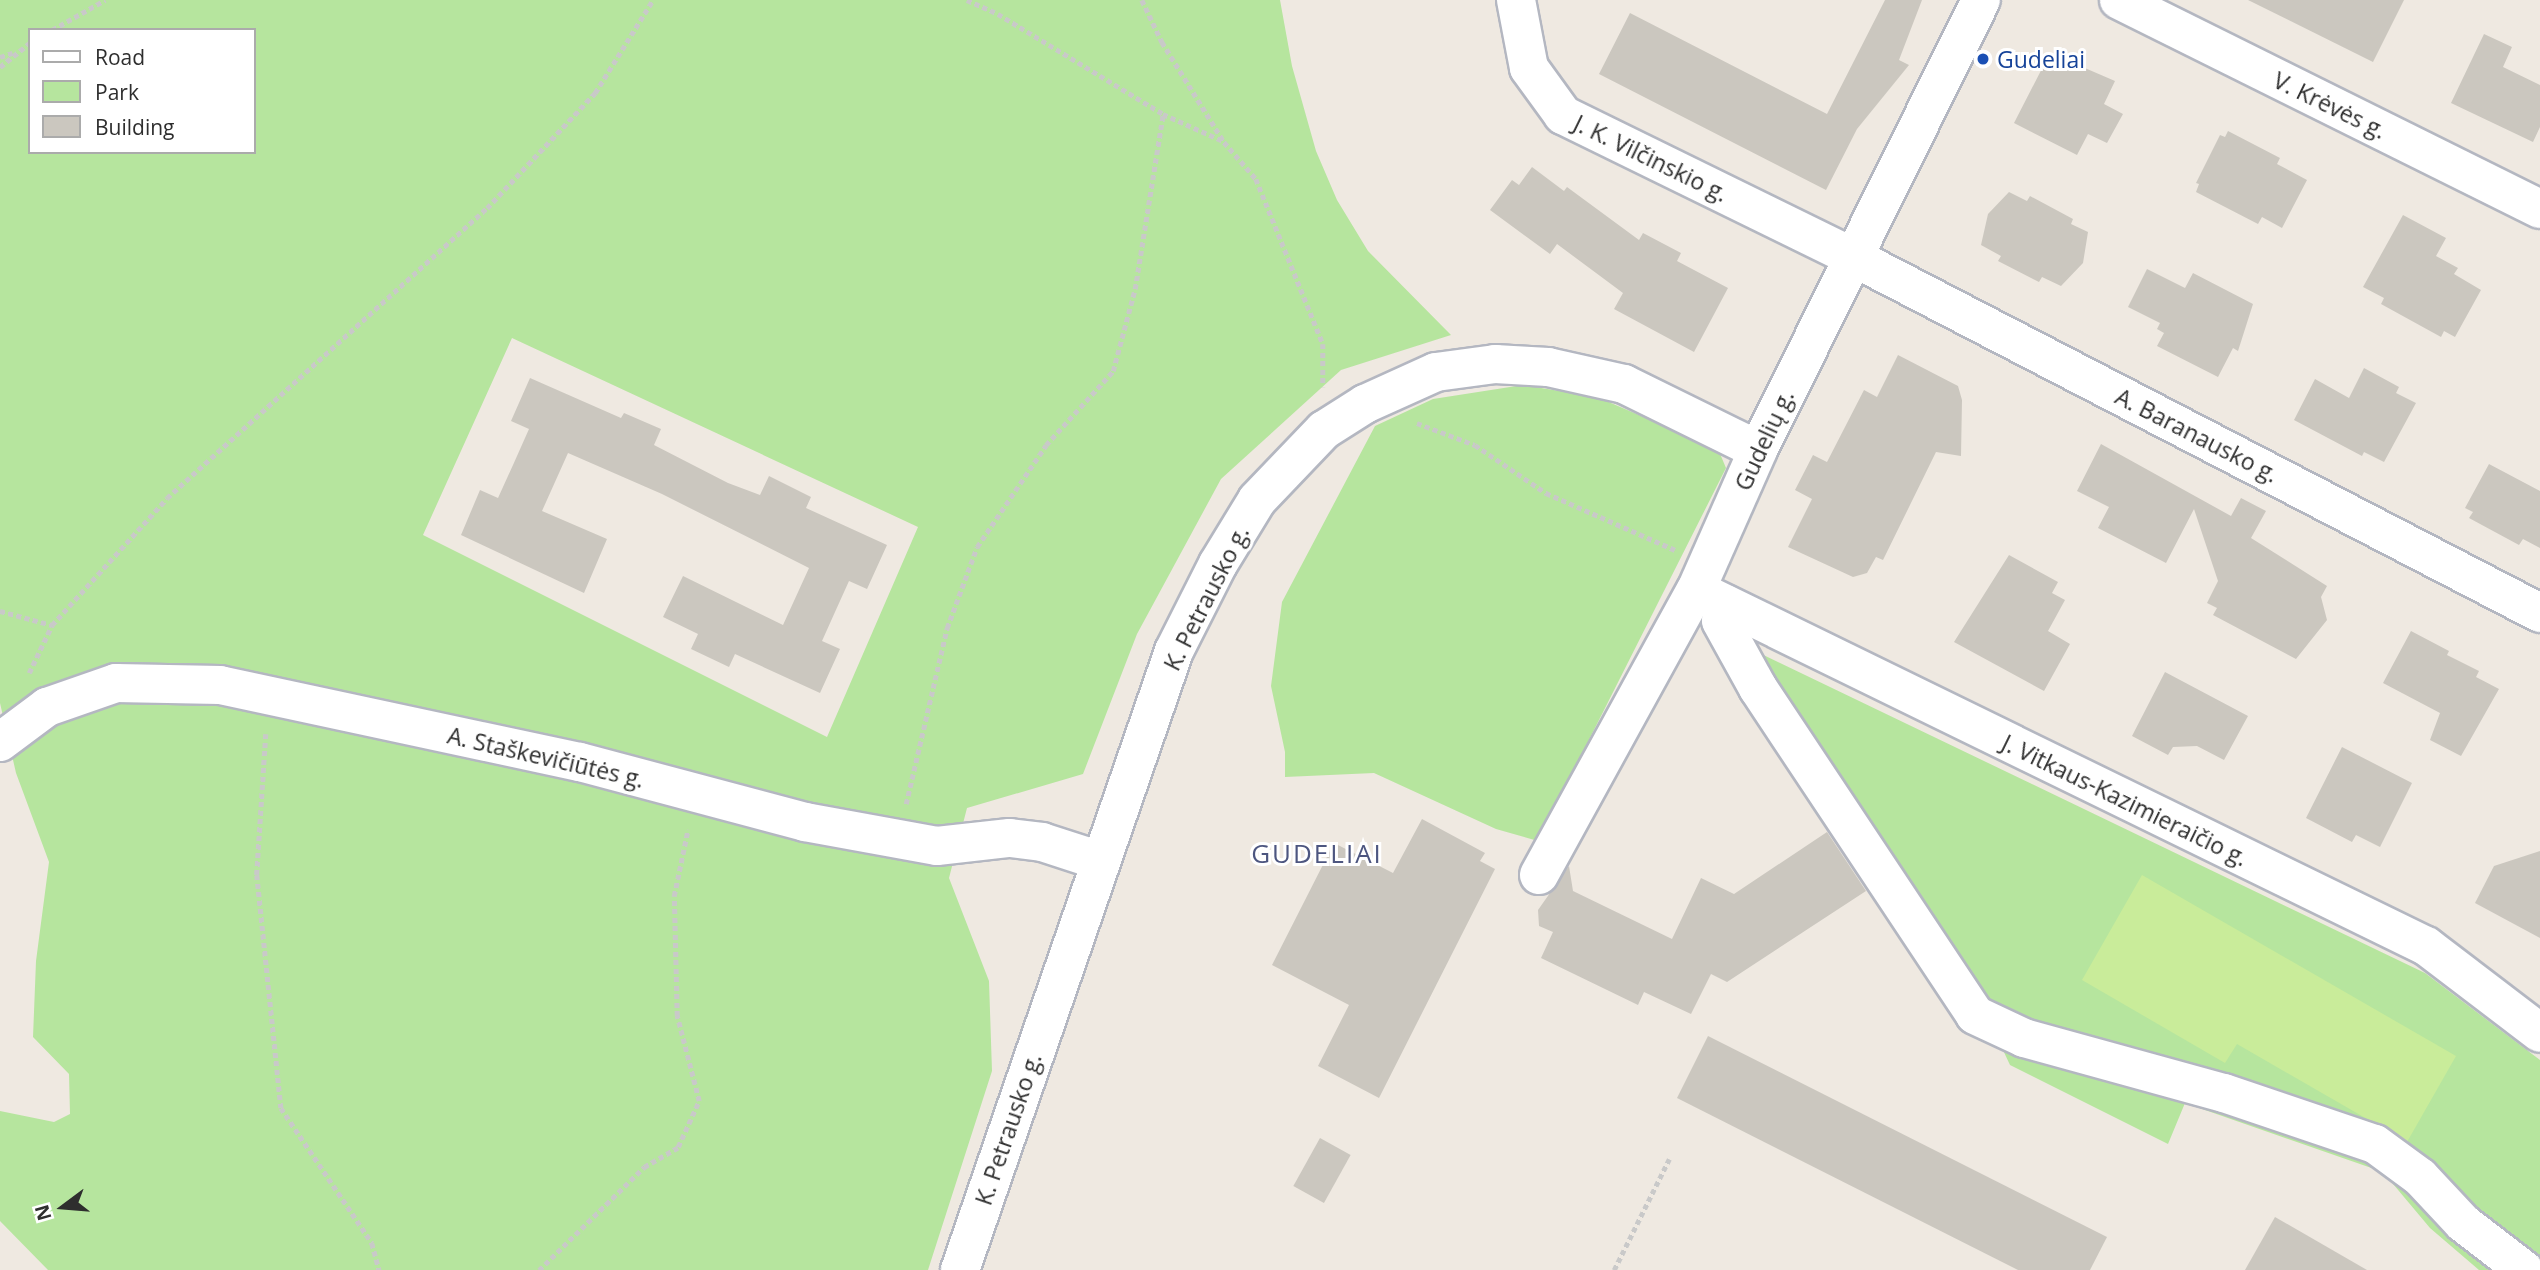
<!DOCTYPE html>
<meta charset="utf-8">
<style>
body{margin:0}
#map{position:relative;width:2540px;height:1270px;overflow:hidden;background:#efe9e1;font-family:"Open Sans",sans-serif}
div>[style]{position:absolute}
.green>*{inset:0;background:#b6e59e}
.pitch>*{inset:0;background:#c9ec9a}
.building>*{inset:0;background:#cbc7bf;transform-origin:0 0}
.path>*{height:4.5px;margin-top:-2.25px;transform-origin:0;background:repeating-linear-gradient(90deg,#c9c9c9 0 5px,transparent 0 8.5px)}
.roads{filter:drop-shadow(2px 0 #b4b7c1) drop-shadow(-2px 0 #b4b7c1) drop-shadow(0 2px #b4b7c1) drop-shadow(0 -2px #b4b7c1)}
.minor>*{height:38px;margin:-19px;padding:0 19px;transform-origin:19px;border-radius:19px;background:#fff}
.dots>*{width:19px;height:19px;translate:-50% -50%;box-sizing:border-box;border:4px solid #fff;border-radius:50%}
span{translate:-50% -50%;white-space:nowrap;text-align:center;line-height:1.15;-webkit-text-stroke:6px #fff;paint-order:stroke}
.transit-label{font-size:23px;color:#164399}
.left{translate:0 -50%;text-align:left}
.street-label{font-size:23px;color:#2e2e2e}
.quarter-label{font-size:26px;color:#4d5680;letter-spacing:2px}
.legend{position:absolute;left:28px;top:28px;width:228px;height:126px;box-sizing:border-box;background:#fff;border:2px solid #ababab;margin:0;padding:9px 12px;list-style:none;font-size:21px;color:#2e2e2e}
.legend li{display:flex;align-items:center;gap:14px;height:35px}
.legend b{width:35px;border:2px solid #ababab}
.north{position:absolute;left:28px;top:1172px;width:70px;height:70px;-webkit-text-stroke:5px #fff;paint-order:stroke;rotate:254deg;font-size:19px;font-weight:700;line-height:28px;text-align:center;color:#2e2e2e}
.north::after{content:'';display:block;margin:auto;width:24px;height:32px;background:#2e2e2e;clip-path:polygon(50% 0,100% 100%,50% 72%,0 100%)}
</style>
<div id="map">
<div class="green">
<i style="clip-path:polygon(evenodd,0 0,1280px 0,1292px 66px,1316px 151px,1337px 200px,1368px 251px,1451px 335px,1341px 370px,1221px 479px,1137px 634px,1083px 774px,967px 808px,949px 878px,989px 981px,992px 1071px,928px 1270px,48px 1270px,0 1221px,0 1111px,54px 1122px,70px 1114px,69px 1074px,33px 1037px,36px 961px,49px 862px,16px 773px,0 703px,0 0,30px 30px,254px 30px,254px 152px,30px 152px,30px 30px,0 0,512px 338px,918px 527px,827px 737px,423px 535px,512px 338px)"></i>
<i style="clip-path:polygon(1523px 385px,1597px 397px,1718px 449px,1726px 468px,1538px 841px,1496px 829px,1374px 773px,1285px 777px,1285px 752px,1271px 686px,1282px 602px,1375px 426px,1433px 399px)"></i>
<i style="clip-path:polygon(1751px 649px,2425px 973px,2540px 1060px,2540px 1270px,2479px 1270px,2430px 1228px,2383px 1172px,2185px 1103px,2168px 1144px,2010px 1065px,1979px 999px)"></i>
</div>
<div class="pitch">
<i style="clip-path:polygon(2142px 875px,2456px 1056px,2407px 1142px,2237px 1044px,2225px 1063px,2082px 980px)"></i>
</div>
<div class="building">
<i style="clip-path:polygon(1885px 0,1922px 0,1899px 60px,1909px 65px,1857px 129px,1826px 190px,1599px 74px,1630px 13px,1827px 114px)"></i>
<i style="clip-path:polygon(2248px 0,2404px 0,2373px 62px)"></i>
<i style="clip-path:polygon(2484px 34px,2512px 47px,2503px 67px,2540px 85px,2540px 127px,2533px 142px,2451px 103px)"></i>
<i style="clip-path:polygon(2050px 53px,2115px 81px,2104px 104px,2123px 114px,2107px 143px,2088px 134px,2077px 155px,2014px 123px)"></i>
<i style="clip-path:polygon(2228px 131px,2280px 158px,2277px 164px,2307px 180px,2282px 228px,2262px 217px,2258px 224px,2196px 192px,2199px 184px,2196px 183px,2220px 135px,2225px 137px)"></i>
<i style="clip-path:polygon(1532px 167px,1564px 191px,1567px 187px,1639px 240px,1643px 233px,1681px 253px,1677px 261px,1728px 288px,1694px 352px,1614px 309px,1623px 293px,1557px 244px,1550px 254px,1490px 210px,1512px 180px,1519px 185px)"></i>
<i style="clip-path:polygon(2009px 192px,2027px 201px,2030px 196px,2073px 219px,2071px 224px,2088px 232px,2083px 263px,2061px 286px,2042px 277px,2039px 282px,1998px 261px,2001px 256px,1981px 245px,1988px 214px)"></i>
<i style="clip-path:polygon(2403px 215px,2446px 238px,2436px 256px,2458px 268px,2454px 274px,2481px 290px,2455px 337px,2444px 331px,2441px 337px,2381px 304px,2384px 298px,2363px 287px)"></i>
<i style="clip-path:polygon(2147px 269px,2185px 288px,2193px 273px,2253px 304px,2238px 351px,2233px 348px,2218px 377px,2157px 346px,2164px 333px,2157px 329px,2160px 323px,2128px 307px)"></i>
<i style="clip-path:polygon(1898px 355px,1958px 386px,1962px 400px,1961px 456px,1936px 452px,1883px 560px,1876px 557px,1867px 573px,1853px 577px,1788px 547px,1812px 499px,1795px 490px,1813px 455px,1827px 462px,1864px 390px,1877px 397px)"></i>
<i style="clip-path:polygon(2364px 368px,2399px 387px,2396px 393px,2416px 403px,2384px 462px,2364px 452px,2362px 456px,2294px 420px,2315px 379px,2349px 398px)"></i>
<i style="clip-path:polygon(530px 378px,621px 418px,624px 413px,661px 429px,654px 445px,728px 483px,760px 495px,769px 476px,811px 497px,806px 508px,887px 545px,867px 589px,849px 581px,835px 612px,822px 641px,840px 649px,820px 693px,735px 654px,729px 667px,691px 649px,698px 634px,663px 617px,683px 576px,783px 625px,809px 568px,662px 494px,568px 453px,542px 511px,607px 539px,584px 593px,461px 535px,480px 490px,498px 498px,513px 465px,529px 429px,511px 421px)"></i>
<i style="clip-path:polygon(2101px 444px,2231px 516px,2241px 498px,2266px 511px,2251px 538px,2327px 586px,2321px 597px,2327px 620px,2296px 659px,2213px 615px,2217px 608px,2207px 603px,2218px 581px,2194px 509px,2166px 563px,2098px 528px,2109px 507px,2077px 491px)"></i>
<i style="clip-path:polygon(2489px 464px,2540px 491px,2540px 548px,2523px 539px,2519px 545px,2469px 518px,2473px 512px,2465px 508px)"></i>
<i style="clip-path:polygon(2009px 555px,2058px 582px,2052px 593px,2065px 600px,2048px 631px,2070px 644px,2044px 691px,1954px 642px)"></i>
<i style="clip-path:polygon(2411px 631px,2449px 651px,2447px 655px,2479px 671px,2476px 677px,2499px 689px,2461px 756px,2430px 740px,2440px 713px,2383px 683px)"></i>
<i style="clip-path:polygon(2165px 672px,2248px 716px,2224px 760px,2197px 746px,2173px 747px,2168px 755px,2132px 736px)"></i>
<i style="clip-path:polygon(2342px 747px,2412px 783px,2380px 847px,2356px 835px,2352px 842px,2306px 818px)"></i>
<i style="clip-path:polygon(1422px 819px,1485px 853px,1480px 861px,1495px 869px,1379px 1098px,1318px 1066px,1349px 1005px,1272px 965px,1334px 843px,1393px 873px)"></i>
<i style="clip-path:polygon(1827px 832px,1866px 891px,1727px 982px,1711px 974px,1691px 1014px,1644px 992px,1638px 1005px,1541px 958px,1553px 932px,1539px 926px,1538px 910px,1569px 866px,1573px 891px,1672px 939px,1701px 878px,1734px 894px)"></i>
<i style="clip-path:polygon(2540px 851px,2540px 938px,2475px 903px,2494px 866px)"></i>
<i style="clip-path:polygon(1708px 1036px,2107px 1237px,2090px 1270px,2018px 1270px,1677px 1098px)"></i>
<i style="left:1320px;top:1138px;width:35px;height:55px;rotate:29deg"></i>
<i style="clip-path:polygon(2275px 1217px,2367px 1270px,2245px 1270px)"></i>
</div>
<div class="path">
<i style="left:967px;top:0;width:34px;rotate:24deg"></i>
<i style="left:998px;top:14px;width:193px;rotate:31.2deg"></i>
<i style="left:1163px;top:114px;width:66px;rotate:24.2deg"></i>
<i style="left:1142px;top:0;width:47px;rotate:64.5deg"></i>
<i style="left:1162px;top:42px;width:118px;rotate:58.2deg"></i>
<i style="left:1224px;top:142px;width:49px;rotate:49.1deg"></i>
<i style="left:1256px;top:179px;width:178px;rotate:67.9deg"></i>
<i style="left:1323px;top:344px;width:43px;rotate:90deg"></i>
<i style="left:52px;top:30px;width:61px;rotate:-29.5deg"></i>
<i style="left:0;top:57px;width:13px;rotate:-18deg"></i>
<i style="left:0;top:67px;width:38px;rotate:-39deg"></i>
<i style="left:1417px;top:423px;width:62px;rotate:20.8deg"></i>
<i style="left:1475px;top:445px;width:86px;rotate:34.1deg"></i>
<i style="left:1546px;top:493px;width:141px;rotate:23.8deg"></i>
<i style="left:0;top:611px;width:54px;rotate:15.1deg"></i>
<i style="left:29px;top:673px;width:53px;rotate:-64.4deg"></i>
<i style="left:52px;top:625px;width:171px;rotate:-47.8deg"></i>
<i style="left:167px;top:498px;width:432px;rotate:-42.2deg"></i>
<i style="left:487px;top:208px;width:158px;rotate:-46.8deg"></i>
<i style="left:595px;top:93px;width:110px;rotate:-58.1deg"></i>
<i style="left:266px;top:734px;width:141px;rotate:93.7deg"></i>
<i style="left:257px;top:875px;width:234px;rotate:84.1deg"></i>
<i style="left:281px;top:1108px;width:163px;rotate:56deg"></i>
<i style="left:372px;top:1243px;width:28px;rotate:75deg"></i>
<i style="left:906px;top:804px;width:181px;rotate:-76.9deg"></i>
<i style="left:947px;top:628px;width:86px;rotate:-69.7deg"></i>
<i style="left:977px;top:547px;width:123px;rotate:-55.9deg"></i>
<i style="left:1046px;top:445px;width:100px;rotate:-47.8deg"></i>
<i style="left:1113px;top:371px;width:85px;rotate:-75deg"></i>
<i style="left:1135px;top:289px;width:177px;rotate:-80.9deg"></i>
<i style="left:539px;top:1270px;width:147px;rotate:-44.4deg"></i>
<i style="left:644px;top:1167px;width:39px;rotate:-30deg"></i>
<i style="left:678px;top:1147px;width:51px;rotate:-65.5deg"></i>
<i style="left:699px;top:1101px;width:88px;rotate:-104.5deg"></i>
<i style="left:677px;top:1016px;width:120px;rotate:-91.4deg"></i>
<i style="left:674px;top:896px;width:68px;rotate:-78.2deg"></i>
<i style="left:1614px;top:1270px;width:124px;rotate:-63.6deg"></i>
</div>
<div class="roads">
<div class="minor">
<i style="left:1516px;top:0;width:69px;rotate:79.2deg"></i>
<i style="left:1529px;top:68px;width:58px;rotate:54.1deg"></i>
<i style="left:1563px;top:115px;width:323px;rotate:26.1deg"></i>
<i style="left:1853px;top:257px;width:774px;rotate:27.39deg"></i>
<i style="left:2119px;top:0;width:470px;rotate:26.4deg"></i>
<i style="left:1701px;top:592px;width:807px;rotate:26.03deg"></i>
<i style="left:2426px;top:946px;width:143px;rotate:37.3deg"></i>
<i style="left:1725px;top:604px;width:17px;rotate:103deg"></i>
<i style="left:1721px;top:621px;width:77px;rotate:61.1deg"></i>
<i style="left:1758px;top:688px;width:392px;rotate:56.4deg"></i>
<i style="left:1975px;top:1015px;width:54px;rotate:25.1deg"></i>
<i style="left:2024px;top:1038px;width:207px;rotate:15.4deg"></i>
<i style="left:2224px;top:1093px;width:159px;rotate:18.7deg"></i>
<i style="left:2375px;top:1144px;width:56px;rotate:36.3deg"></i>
<i style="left:2420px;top:1177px;width:63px;rotate:46.9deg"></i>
<i style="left:2463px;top:1223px;width:77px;rotate:37.6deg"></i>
<i style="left:0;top:742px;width:59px;rotate:-36.7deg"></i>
<i style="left:47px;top:707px;width:73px;rotate:-19.2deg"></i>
<i style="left:116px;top:683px;width:104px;rotate:1.1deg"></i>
<i style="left:220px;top:685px;width:368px;rotate:12.1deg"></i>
<i style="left:580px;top:762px;width:233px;rotate:14.9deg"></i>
<i style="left:805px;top:822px;width:134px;rotate:10.3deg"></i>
<i style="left:937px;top:846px;width:73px;rotate:-6.3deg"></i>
<i style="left:1010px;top:838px;width:32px;rotate:7deg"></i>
<i style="left:1042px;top:842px;width:62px;rotate:17.9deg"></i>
<i style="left:1539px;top:875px;width:325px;rotate:-61.2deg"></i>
<i style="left:1696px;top:590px;width:153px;rotate:-66.1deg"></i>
<i style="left:1758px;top:450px;width:502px;rotate:-63.64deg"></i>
<i style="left:960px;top:1270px;width:655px;rotate:-70.93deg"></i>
<i style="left:1174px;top:651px;width:97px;rotate:-63.2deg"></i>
<i style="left:1218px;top:564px;width:75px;rotate:-58.6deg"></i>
<i style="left:1257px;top:500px;width:97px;rotate:-46.3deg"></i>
<i style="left:1324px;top:430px;width:49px;rotate:-32.4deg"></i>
<i style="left:1365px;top:404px;width:78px;rotate:-24.3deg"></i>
<i style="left:1436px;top:372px;width:60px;rotate:-7.7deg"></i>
<i style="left:1495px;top:364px;width:53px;rotate:3.2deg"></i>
<i style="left:1548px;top:367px;width:78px;rotate:12.6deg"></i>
<i style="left:1624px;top:384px;width:149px;rotate:26.2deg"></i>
</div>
</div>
<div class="dots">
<i style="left:1983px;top:59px;background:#1a4fb4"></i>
</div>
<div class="transit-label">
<span class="left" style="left:1997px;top:59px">Gudeliai</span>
</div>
<div class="street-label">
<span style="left:2330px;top:105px;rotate:26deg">V. Krėvės g.</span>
<span style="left:1651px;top:158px;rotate:26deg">J. K. Vilčinskio g.</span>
<span style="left:2197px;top:435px;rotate:27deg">A. Baranausko g.</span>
<span style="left:1764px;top:440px;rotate:-65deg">Gudelių g.</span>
<span style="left:1206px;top:598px;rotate:-63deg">K. Petrausko g.</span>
<span style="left:546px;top:757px;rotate:13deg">A. Staškevičiūtės g.</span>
<span style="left:2125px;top:800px;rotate:26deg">J. Vitkaus-Kazimieraičio g.</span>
<span style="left:1008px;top:1129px;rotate:-71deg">K. Petrausko g.</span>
</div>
<div class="quarter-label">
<span style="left:1317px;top:854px">GUDELIAI</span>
</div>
<ul class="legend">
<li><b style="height:9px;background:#fff"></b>Road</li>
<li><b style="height:19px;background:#b6e59e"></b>Park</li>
<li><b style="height:19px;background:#cbc7bf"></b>Building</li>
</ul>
<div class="north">N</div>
</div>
